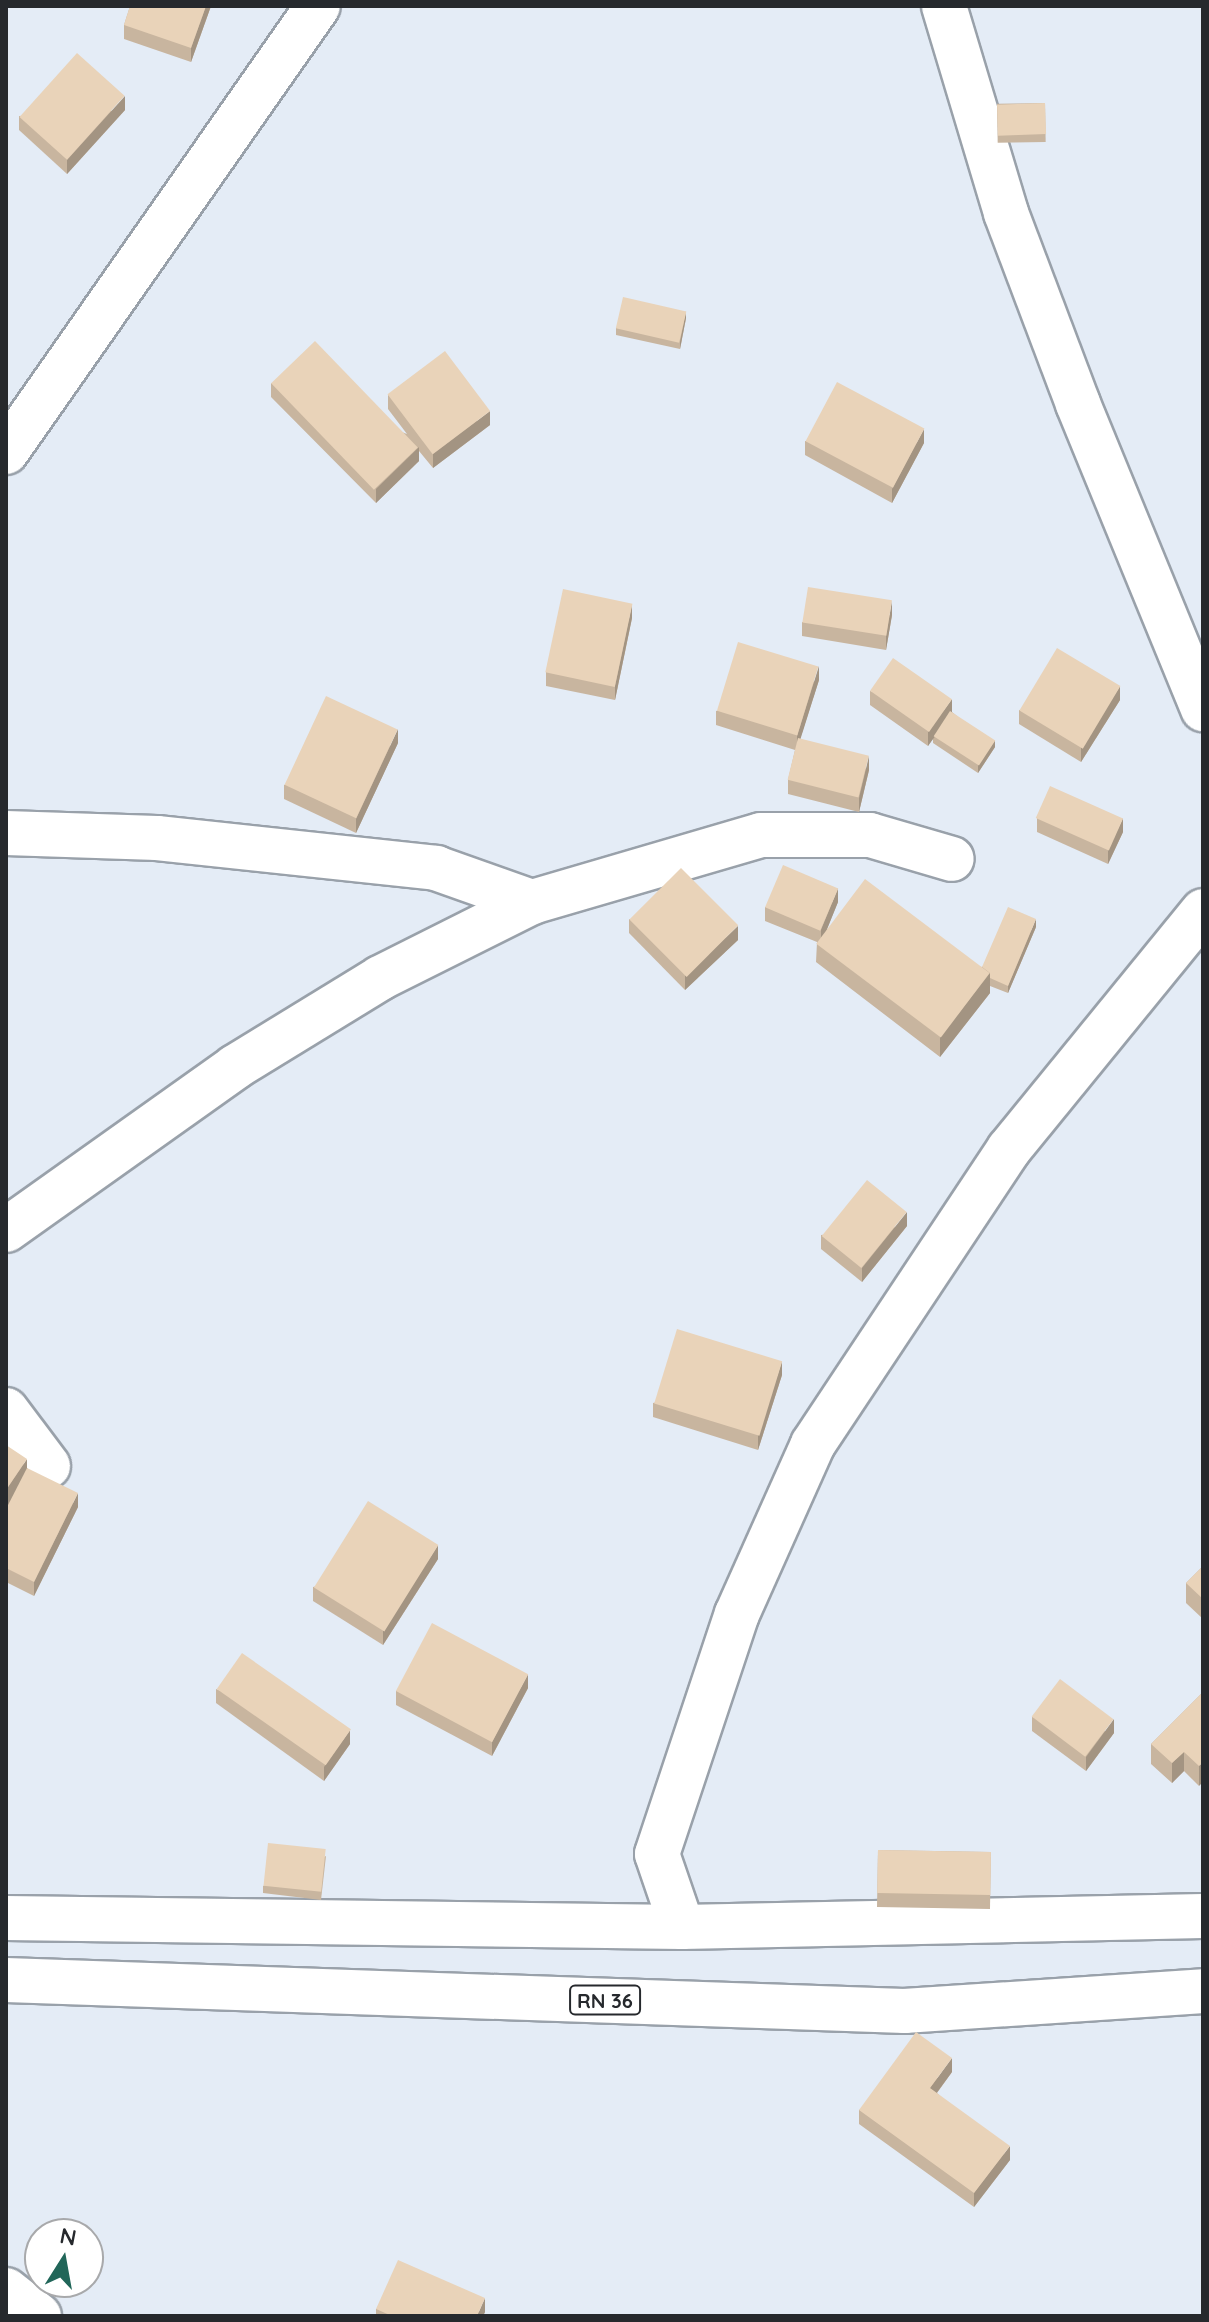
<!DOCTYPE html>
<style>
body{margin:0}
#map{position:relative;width:1209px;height:2322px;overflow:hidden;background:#e4ecf6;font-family:Quicksand,sans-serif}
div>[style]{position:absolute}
.roads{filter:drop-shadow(2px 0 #99a1aa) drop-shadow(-2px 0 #99a1aa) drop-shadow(0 2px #99a1aa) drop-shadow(0 -2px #99a1aa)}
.minor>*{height:44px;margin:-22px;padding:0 22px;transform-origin:22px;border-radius:22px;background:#fff}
.major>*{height:44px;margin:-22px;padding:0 22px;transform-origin:22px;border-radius:22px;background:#fff}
.wall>*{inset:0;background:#c8b59f;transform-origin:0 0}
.shaded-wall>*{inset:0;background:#a39482}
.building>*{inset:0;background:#e9d3b9;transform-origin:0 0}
span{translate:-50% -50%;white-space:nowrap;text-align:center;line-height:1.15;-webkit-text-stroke:6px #fff;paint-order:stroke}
.shield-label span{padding:2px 6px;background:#fff;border:2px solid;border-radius:6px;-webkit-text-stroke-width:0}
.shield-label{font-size:20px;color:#26292d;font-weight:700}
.frame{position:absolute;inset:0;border:8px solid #26292d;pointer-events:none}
.north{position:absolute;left:24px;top:2218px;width:80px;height:80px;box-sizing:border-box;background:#fff;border:2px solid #a8a9ab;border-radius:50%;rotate:11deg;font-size:22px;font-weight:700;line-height:32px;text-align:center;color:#26292d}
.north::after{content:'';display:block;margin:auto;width:28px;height:36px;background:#216659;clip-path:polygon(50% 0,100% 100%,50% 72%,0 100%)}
</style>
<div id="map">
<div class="roads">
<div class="minor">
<i style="left:944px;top:6px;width:216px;rotate:73.3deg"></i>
<i style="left:1006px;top:213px;width:204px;rotate:69.3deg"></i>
<i style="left:1078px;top:404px;width:330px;rotate:67.7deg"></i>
<i style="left:6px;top:452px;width:544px;rotate:-55.03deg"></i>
<i style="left:6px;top:833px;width:151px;rotate:1.9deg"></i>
<i style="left:157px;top:838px;width:281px;rotate:6.1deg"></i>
<i style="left:436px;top:868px;width:102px;rotate:19.5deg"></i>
<i style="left:6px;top:1230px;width:281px;rotate:-35.4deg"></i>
<i style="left:235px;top:1067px;width:170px;rotate:-31.5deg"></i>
<i style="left:380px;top:978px;width:170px;rotate:-26.6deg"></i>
<i style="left:532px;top:902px;width:239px;rotate:-16.3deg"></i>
<i style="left:761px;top:835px;width:109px"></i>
<i style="left:870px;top:835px;width:85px;rotate:16.3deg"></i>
<i style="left:6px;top:1410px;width:70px;rotate:53.1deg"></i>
<i style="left:682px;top:1927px;width:77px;rotate:-108.9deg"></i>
<i style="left:657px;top:1854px;width:253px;rotate:-71.6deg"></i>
<i style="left:737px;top:1614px;width:186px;rotate:-65.9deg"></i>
<i style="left:813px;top:1444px;width:354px;rotate:-56.4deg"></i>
<i style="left:1009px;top:1149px;width:307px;rotate:-50.8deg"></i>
<i style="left:6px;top:2290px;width:42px;rotate:38.2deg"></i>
</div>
<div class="major">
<i style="left:6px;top:1918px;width:676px;rotate:0.76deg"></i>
<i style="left:682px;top:1927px;width:521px;rotate:-1.21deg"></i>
<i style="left:6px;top:1980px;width:899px;rotate:1.98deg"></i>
<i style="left:904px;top:2011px;width:300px;rotate:-3.8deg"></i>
</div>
</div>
<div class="wall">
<i style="clip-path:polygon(130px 6px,211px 6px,191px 62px,124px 39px,124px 25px)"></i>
<i style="left:1045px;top:103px;width:39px;height:48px;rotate:89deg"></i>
<i style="clip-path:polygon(125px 110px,67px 174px,19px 130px,19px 116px)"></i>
<i style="clip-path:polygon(686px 318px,680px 349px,616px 335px,616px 328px)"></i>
<i style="clip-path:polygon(271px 383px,407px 434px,388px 409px,388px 395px,490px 425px,433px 468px,419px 451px,419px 461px,376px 503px,271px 397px)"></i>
<i style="clip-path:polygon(805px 441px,924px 443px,892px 503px,805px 455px)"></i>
<i style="clip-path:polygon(892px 615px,886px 650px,802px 636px,802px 622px)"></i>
<i style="clip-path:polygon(632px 618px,615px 700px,546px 686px,546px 672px)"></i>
<i style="clip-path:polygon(819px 680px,800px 739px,869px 770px,859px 812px,788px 794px,788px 780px,795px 750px,716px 725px,716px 711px)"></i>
<i style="clip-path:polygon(870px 691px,952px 712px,995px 747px,978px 773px,933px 743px,933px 738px,928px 746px,870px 705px)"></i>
<i style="clip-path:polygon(1120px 700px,1081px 762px,1019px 724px,1019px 710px)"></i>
<i style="clip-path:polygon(398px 743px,356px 833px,284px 799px,284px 785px)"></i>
<i style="clip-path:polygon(1037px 818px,1123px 832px,1108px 864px,1037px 832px)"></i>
<i style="clip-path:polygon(838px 902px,827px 929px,982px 967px,1036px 927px,1008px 993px,990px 986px,990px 993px,940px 1057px,816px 962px,817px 942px,765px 921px,765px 907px)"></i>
<i style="clip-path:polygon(629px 919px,738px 940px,685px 990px,629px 933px)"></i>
<i style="clip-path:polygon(907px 1226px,862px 1282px,821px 1249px,821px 1235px)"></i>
<i style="clip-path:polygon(782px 1375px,758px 1450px,653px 1417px,653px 1403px)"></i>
<i style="clip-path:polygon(6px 1445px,27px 1468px,78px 1507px,34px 1596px,6px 1582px)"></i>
<i style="clip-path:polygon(438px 1559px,383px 1645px,313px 1601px,313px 1587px)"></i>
<i style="clip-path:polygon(1203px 1566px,1203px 1619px,1186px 1603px,1186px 1583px)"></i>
<i style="clip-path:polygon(528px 1688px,492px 1756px,396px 1705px,396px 1691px)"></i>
<i style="clip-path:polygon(216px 1689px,350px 1744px,324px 1781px,216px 1703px)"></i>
<i style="clip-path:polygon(1203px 1692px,1199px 1786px,1184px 1771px,1172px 1783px,1151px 1764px,1151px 1744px)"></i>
<i style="clip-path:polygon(1032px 1717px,1114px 1733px,1086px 1771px,1032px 1731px)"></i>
<i style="left:878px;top:1850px;width:113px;height:57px;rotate:1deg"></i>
<i style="clip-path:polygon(326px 1856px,321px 1900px,263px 1893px,263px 1886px)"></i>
<i style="clip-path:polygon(952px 2072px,937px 2093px,1010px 2160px,974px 2207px,859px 2124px,859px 2110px)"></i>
<i style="clip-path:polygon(376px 2309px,485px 2312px,483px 2316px,376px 2316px)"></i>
</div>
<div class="shaded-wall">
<i style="clip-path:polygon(206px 6px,211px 6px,191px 62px,191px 48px)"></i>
<i style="clip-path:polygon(125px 96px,125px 110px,67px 174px,67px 160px)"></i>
<i style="clip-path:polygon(686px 311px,686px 318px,680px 349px,680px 342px)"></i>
<i style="clip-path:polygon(490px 411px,490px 425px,433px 468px,433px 454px)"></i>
<i style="clip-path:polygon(924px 429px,924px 443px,892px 503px,892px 489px)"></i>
<i style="clip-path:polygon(419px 447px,419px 461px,376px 503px,376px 489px)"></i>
<i style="clip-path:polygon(892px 601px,892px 615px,886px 650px,886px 636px)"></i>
<i style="clip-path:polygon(632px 604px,632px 618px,615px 700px,615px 686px)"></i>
<i style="clip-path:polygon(819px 666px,819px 680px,797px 750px,797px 736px)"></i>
<i style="clip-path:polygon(1120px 686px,1120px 700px,1081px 762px,1081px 748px)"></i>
<i style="clip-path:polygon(952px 699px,952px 713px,928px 746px,928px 732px)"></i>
<i style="clip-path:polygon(398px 729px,398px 743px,356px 833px,356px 819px)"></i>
<i style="clip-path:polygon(995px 740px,995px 747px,978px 773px,978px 765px)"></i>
<i style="clip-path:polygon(869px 756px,869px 770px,859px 812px,859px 798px)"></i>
<i style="clip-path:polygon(1123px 818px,1123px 832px,1108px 864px,1108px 850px)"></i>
<i style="clip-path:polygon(838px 888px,838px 902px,821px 944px,821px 930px)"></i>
<i style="clip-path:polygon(1036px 919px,1036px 927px,1008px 993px,1008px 986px)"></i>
<i style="clip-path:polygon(738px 926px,738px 940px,685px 990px,685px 976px)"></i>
<i style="clip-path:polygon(990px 973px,990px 993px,940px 1057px,940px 1037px)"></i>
<i style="clip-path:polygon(907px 1212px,907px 1226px,862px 1282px,862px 1268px)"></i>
<i style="clip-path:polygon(782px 1361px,782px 1375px,758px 1450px,758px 1436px)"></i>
<i style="clip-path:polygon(27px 1459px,27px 1479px,6px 1510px,6px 1490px)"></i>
<i style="clip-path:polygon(78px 1493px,78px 1507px,34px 1596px,34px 1582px)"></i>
<i style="clip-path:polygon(438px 1545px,438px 1559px,383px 1645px,383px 1631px)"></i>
<i style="clip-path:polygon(528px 1674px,528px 1688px,492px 1756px,492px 1742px)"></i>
<i style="clip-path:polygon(1114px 1719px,1114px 1733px,1086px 1771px,1086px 1757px)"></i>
<i style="clip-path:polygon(350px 1730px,350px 1744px,324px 1781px,324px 1767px)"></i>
<i style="clip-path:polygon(1184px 1752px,1184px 1771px,1172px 1783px,1172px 1763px)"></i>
<i style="clip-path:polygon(1203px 1762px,1203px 1782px,1199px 1786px,1199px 1766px)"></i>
<i style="clip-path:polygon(952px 2058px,952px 2072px,930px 2102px,930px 2088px)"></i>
<i style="clip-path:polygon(1010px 2146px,1010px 2160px,974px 2207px,974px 2193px)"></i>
<i style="clip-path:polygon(485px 2298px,485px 2312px,483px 2316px,477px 2316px)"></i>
</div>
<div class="building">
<i style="clip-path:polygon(130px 6px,206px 6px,191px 48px,124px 25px)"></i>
<i style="left:77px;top:53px;width:64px;height:86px;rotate:42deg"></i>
<i style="left:1045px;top:103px;width:31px;height:48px;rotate:88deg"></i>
<i style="left:623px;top:297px;width:65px;height:32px;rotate:13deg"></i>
<i style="left:315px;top:341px;width:148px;height:61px;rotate:46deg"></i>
<i style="left:445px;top:351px;width:75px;height:72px;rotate:53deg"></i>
<i style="left:837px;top:382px;width:99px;height:67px;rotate:28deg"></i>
<i style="left:808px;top:587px;width:85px;height:36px;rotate:9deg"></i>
<i style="left:563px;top:589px;width:71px;height:85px;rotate:12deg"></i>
<i style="left:738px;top:642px;width:84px;height:72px;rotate:17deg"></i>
<i style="left:1057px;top:648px;width:74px;height:73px;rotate:31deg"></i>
<i style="left:893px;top:658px;width:72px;height:40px;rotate:35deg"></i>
<i style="left:326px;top:696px;width:79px;height:98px;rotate:25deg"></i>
<i style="left:950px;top:711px;width:54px;height:30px;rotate:33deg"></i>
<i style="left:798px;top:738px;width:73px;height:43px;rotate:14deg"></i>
<i style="left:1050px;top:786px;width:80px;height:35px;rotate:24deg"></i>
<i style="left:783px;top:865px;width:60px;height:46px;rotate:23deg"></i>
<i style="left:681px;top:868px;width:81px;height:73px;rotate:45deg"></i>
<i style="left:865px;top:879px;width:156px;height:81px;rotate:37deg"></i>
<i style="clip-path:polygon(1008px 907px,1036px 919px,1008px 986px,990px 978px,990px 973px,982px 967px)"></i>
<i style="left:867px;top:1180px;width:51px;height:72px;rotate:39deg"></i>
<i style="left:677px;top:1329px;width:110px;height:78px;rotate:17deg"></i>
<i style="clip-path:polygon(6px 1445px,27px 1459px,6px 1490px)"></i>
<i style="clip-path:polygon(27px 1468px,78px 1493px,34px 1582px,6px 1568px,6px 1509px)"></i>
<i style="left:368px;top:1501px;width:83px;height:102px;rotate:32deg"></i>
<i style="clip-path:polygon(1203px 1566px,1203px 1599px,1186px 1583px)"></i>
<i style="left:432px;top:1623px;width:109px;height:77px;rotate:28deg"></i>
<i style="left:242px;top:1653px;width:133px;height:44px;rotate:35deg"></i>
<i style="left:1060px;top:1679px;width:67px;height:47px;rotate:37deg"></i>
<i style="clip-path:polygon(1203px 1692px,1203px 1762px,1199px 1766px,1184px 1752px,1172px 1763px,1151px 1744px)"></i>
<i style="left:268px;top:1843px;width:58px;height:43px;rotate:6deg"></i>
<i style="left:878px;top:1850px;width:113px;height:43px;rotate:1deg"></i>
<i style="clip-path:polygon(916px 2032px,952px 2058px,930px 2088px,1010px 2146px,974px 2193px,859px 2110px)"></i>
<i style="clip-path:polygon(398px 2260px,485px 2298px,477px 2316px,392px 2316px,376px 2309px)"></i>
</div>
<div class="shield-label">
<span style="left:605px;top:2000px">RN 36</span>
</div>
<div class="frame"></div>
<div class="north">N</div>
</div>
